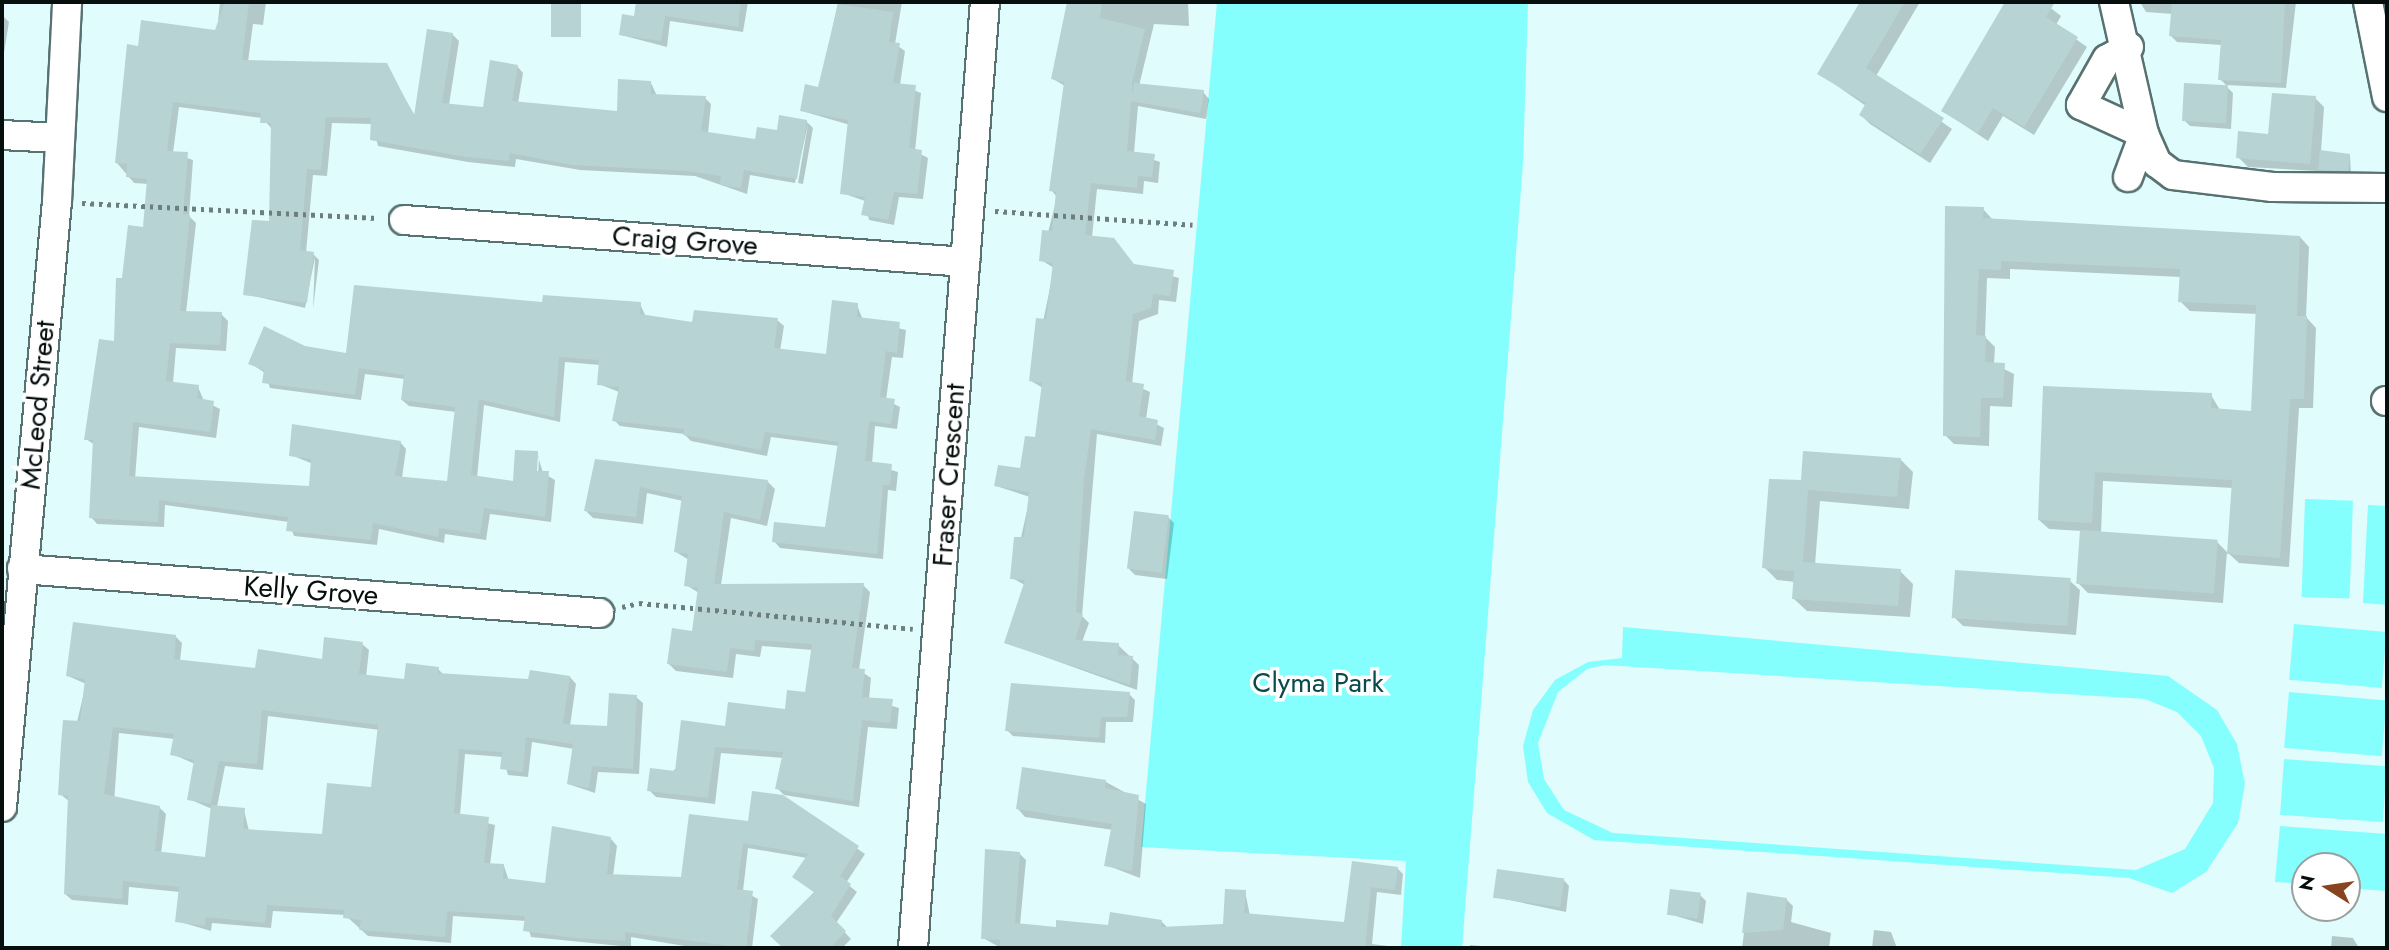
<!DOCTYPE html>
<style>
body{margin:0}
#map{position:relative;width:2389px;height:950px;overflow:hidden;background:#e0fcfc;font-family:Jost,sans-serif}
div>[style]{position:absolute}
.green>*{inset:0;background:#85fefe;transform-origin:0 0}
.shadow>*{inset:0;background:#0003}
.building>*{inset:0;background:#b8d3d3;transform-origin:0 0}
.path>*{height:4.5px;margin-top:-2.25px;transform-origin:0;background:repeating-linear-gradient(90deg,#6d7e7e 0 3.5px,transparent 0 8.5px)}
.roads{filter:drop-shadow(2px 0 #587171) drop-shadow(-2px 0 #587171) drop-shadow(0 2px #587171) drop-shadow(0 -2px #587171)}
.minor>*{height:28px;margin:-14px;padding:0 14px;transform-origin:14px;border-radius:14px;background:#fff}
span{translate:-50% -50%;white-space:nowrap;text-align:center;line-height:1.15;-webkit-text-stroke:7px #fff;paint-order:stroke}
.street-label{font-size:28px;color:#060e0e}
.park-label{font-size:28px;color:#094a4b}
.frame{position:absolute;inset:0;border:4px solid #060e0e;pointer-events:none}
.north{position:absolute;left:2291px;top:852px;width:70px;height:70px;box-sizing:border-box;background:#fff;border:2px solid #9b9f9f;border-radius:50%;rotate:282deg;font-size:19px;font-weight:700;line-height:28px;text-align:center;color:#060e0e}
.north::after{content:'';display:block;margin:auto;width:24px;height:32px;background:#8a431f;clip-path:polygon(50% 0,100% 100%,50% 72%,0 100%)}
</style>
<div id="map">
<div class="green">
<i style="clip-path:polygon(1217px 2px,1528px 2px,1523px 163px,1462px 948px,1401px 948px,1406px 861px,1141px 847px)"></i>
<i style="left:2305px;top:499px;width:48px;height:98px;rotate:2deg"></i>
<i style="clip-path:polygon(2368px 505px,2387px 506px,2387px 605px,2363px 603px)"></i>
<i style="left:2294px;top:624px;width:93px;height:56px;rotate:5deg"></i>
<i style="clip-path:polygon(evenodd,1623px 627px,2168px 676px,2217px 710px,2237px 744px,2245px 784px,2238px 823px,2206px 872px,2172px 893px,2129px 878px,1594px 840px,1547px 813px,1528px 782px,1523px 746px,1533px 710px,1555px 680px,1588px 662px,1622px 658px,1623px 627px,1605px 665px,2145px 699px,2177px 712px,2201px 736px,2214px 768px,2213px 803px,2185px 849px,2136px 870px,1613px 833px,1564px 810px,1544px 779px,1538px 743px,1558px 692px,1587px 669px,1605px 665px)"></i>
<i style="left:2289px;top:692px;width:98px;height:56px;rotate:5deg"></i>
<i style="left:2284px;top:759px;width:103px;height:56px;rotate:4deg"></i>
<i style="clip-path:polygon(2280px 826px,2387px 834px,2387px 891px,2347px 888px,2347px 866px,2305px 866px,2305px 884px,2275px 882px)"></i>
</div>
<div class="shadow">
<i style="clip-path:polygon(evenodd,220px 2px,266px 2px,263px 25px,253px 24px,248px 62px,386px 65px,415px 116px,452px 34px,459px 41px,449px 105px,484px 109px,517px 66px,523px 73px,518px 103px,618px 113px,651px 83px,657px 96px,705px 98px,711px 104px,708px 133px,756px 141px,806px 121px,813px 128px,803px 184px,798px 183px,808px 124px,795px 183px,750px 175px,747px 194px,695px 176px,580px 170px,516px 159px,515px 167px,468px 162px,378px 146px,372px 124px,332px 123px,327px 176px,313px 175px,306px 253px,313px 254px,319px 260px,313px 309px,315px 257px,305px 308px,245px 294px,271px 223px,272px 129px,262px 118px,179px 107px,173px 153px,193px 160px,189px 216px,196px 223px,186px 313px,221px 314px,228px 321px,226px 351px,176px 348px,173px 383px,198px 387px,204px 401px,220px 409px,216px 438px,139px 427px,135px 479px,310px 488px,313px 464px,291px 455px,400px 442px,406px 449px,402px 478px,449px 483px,456px 412px,409px 406px,402px 400px,405px 379px,365px 374px,361px 400px,270px 388px,265px 373px,250px 363px,304px 347px,347px 355px,544px 304px,640px 304px,646px 317px,693px 324px,777px 320px,784px 326px,780px 351px,828px 356px,857px 305px,863px 320px,906px 330px,903px 358px,892px 357px,886px 400px,900px 407px,897px 429px,875px 426px,872px 464px,898px 472px,896px 491px,888px 490px,883px 559px,780px 548px,774px 541px,827px 529px,839px 446px,771px 437px,767px 456px,691px 441px,684px 434px,620px 426px,614px 420px,619px 392px,599px 384px,600px 365px,565px 362px,560px 422px,484px 405px,477px 478px,514px 483px,537px 453px,543px 473px,555px 480px,551px 522px,490px 514px,486px 540px,445px 534px,444px 543px,379px 529px,377px 545px,294px 536px,289px 522px,165px 505px,164px 527px,97px 524px,91px 517px,95px 445px,86px 439px,116px 343px,123px 280px,145px 229px,148px 184px,134px 183px,117px 163px,139px 48px,217px 32px,220px 2px,536px 457px,539px 457px,538px 479px,535px 479px,536px 457px)"></i>
<i style="clip-path:polygon(638px 2px,748px 2px,743px 32px,670px 21px,667px 47px,621px 35px,635px 18px)"></i>
<i style="clip-path:polygon(838px 2px,902px 2px,895px 44px,905px 51px,900px 85px,921px 93px,915px 151px,928px 158px,923px 199px,899px 197px,894px 225px,869px 220px,865px 201px,842px 193px,850px 125px,802px 111px,820px 89px)"></i>
<i style="clip-path:polygon(1068px 2px,1188px 2px,1189px 26px,1154px 24px,1139px 86px,1203px 92px,1209px 99px,1206px 119px,1138px 106px,1134px 153px,1160px 162px,1158px 183px,1144px 181px,1143px 194px,1097px 189px,1092px 237px,1135px 266px,1179px 278px,1176px 302px,1159px 300px,1158px 314px,1139px 321px,1132px 384px,1150px 392px,1146px 419px,1164px 428px,1161px 446px,1097px 434px,1082px 616px,1089px 623px,1082px 642px,1118px 645px,1139px 665px,1137px 690px,1006px 643px,1025px 585px,1012px 578px,1030px 497px,996px 486px,1022px 471px,1037px 439px,1043px 388px,1031px 381px,1054px 268px,1041px 260px,1057px 197px,1051px 190px,1065px 86px,1053px 79px)"></i>
<i style="clip-path:polygon(1862px 2px,1920px 2px,1876px 76px,1952px 129px,1930px 163px,1870px 124px,1861px 115px,1866px 106px,1820px 74px)"></i>
<i style="clip-path:polygon(2007px 2px,2043px 2px,2061px 16px,2056px 25px,2087px 47px,2034px 135px,2003px 116px,1988px 141px,1943px 111px)"></i>
<i style="clip-path:polygon(2140px 2px,2296px 2px,2286px 88px,2226px 85px,2220px 79px,2222px 45px,2177px 42px,2171px 36px,2173px 14px,2146px 12px)"></i>
<i style="clip-path:polygon(2px 15px,9px 22px,2px 65px)"></i>
<i style="clip-path:polygon(2227px 87px,2233px 93px,2231px 129px,2190px 126px,2184px 120px)"></i>
<i style="clip-path:polygon(2315px 98px,2324px 107px,2321px 152px,2350px 156px,2351px 173px,2248px 167px,2238px 157px)"></i>
<i style="clip-path:polygon(evenodd,1983px 209px,1992px 219px,2300px 237px,2309px 247px,2306px 317px,2316px 328px,2313px 408px,2299px 408px,2289px 567px,2239px 563px,2227px 552px,2223px 603px,2088px 593px,2078px 583px,2082px 531px,2049px 529px,2039px 520px,2045px 387px,2211px 395px,2220px 410px,2253px 412px,2258px 314px,2190px 311px,2180px 301px,2181px 277px,2010px 269px,2010px 279px,1987px 278px,1985px 337px,1995px 347px,1994px 364px,2014px 374px,2012px 407px,1990px 406px,1989px 446px,1954px 444px,1945px 435px,1983px 209px,2103px 481px,2233px 488px,2229px 554px,2217px 542px,2101px 533px,2103px 481px)"></i>
<i style="clip-path:polygon(1900px 459px,1913px 472px,1909px 509px,1820px 501px,1815px 565px,1900px 571px,1913px 584px,1910px 617px,1807px 611px,1794px 599px,1795px 582px,1777px 580px,1764px 567px,1802px 482px)"></i>
<i style="clip-path:polygon(597px 461px,768px 482px,775px 489px,767px 526px,731px 518px,721px 585px,863px 585px,870px 592px,859px 670px,871px 678px,869px 699px,899px 708px,897px 729px,868px 727px,859px 807px,784px 795px,777px 788px,784px 758px,721px 753px,715px 804px,656px 797px,649px 790px,727px 728px,787px 711px,807px 694px,813px 650px,762px 646px,760px 657px,736px 654px,733px 678px,676px 671px,669px 664px,694px 633px,699px 593px,686px 585px,689px 560px,676px 552px,683px 501px,647px 493px,643px 524px,593px 518px,586px 511px)"></i>
<i style="clip-path:polygon(1168px 517px,1174px 523px,1167px 579px,1135px 575px,1129px 569px)"></i>
<i style="clip-path:polygon(2070px 581px,2080px 590px,2076px 635px,1963px 626px,1954px 617px)"></i>
<i style="clip-path:polygon(evenodd,176px 637px,182px 643px,180px 661px,257px 670px,323px 661px,362px 644px,369px 650px,366px 677px,405px 681px,438px 669px,444px 675px,530px 681px,570px 677px,576px 684px,570px 726px,609px 728px,636px 697px,643px 703px,639px 774px,598px 772px,595px 793px,568px 784px,574px 749px,532px 742px,528px 777px,508px 775px,503px 757px,465px 754px,460px 816px,495px 825px,490px 865px,504px 866px,509px 881px,546px 885px,611px 839px,617px 846px,613px 876px,683px 879px,783px 797px,865px 854px,846px 883px,857px 892px,836px 923px,851px 939px,842px 948px,786px 948px,773px 936px,815px 893px,794px 877px,807px 858px,748px 848px,743px 891px,758px 899px,752px 948px,696px 948px,631px 937px,631px 947px,531px 937px,526px 921px,453px 916px,451px 943px,368px 936px,345px 915px,273px 911px,271px 928px,212px 923px,211px 931px,177px 921px,180px 892px,129px 887px,128px 905px,72px 900px,65px 894px,69px 801px,60px 794px,86px 684px,68px 676px,176px 637px,268px 716px,380px 730px,373px 788px,324px 836px,249px 831px,244px 810px,217px 807px,225px 766px,263px 770px,268px 716px,176px 637px,119px 733px,175px 739px,172px 754px,195px 764px,189px 799px,212px 809px,207px 859px,161px 854px,166px 814px,159px 807px,114px 803px,119px 733px)"></i>
<i style="clip-path:polygon(1129px 694px,1135px 700px,1133px 722px,1106px 722px,1105px 743px,1013px 736px,1007px 730px)"></i>
<i style="clip-path:polygon(1106px 782px,1146px 804px,1140px 878px,1106px 865px,1113px 830px,1025px 817px,1018px 809px)"></i>
<i style="clip-path:polygon(1020px 854px,1026px 860px,1020px 925px,1057px 929px,1161px 921px,1168px 928px,1224px 926px,1245px 891px,1250px 916px,1346px 923px,1353px 863px,1397px 868px,1403px 874px,1401px 895px,1377px 892px,1372px 944px,1404px 948px,1001px 948px,983px 938px)"></i>
<i style="clip-path:polygon(1563px 879px,1569px 886px,1566px 912px,1495px 897px)"></i>
<i style="clip-path:polygon(1749px 894px,1786px 899px,1793px 906px,1791px 922px,1831px 933px,1829px 948px,1695px 948px,1742px 948px)"></i>
<i style="clip-path:polygon(1700px 895px,1706px 901px,1703px 924px,1669px 914px)"></i>
<i style="clip-path:polygon(1874px 930px,1891px 932px,1897px 948px,1872px 948px)"></i>
<i style="clip-path:polygon(2332px 936px,2353px 938px,2359px 948px,2331px 948px)"></i>
<i style="clip-path:polygon(1470px 945px,1503px 948px,1470px 948px)"></i>
</div>
<div class="building">
<i style="clip-path:polygon(225px 2px,249px 2px,242px 60px,387px 63px,414px 116px,427px 29px,453px 33px,442px 103px,483px 107px,490px 60px,518px 65px,512px 101px,617px 111px,618px 79px,651px 81px,651px 94px,706px 96px,701px 131px,755px 139px,757px 127px,777px 130px,779px 115px,807px 120px,797px 179px,744px 170px,741px 188px,720px 185px,721px 176px,687px 171px,572px 165px,510px 153px,509px 161px,460px 156px,370px 140px,371px 118px,326px 117px,321px 170px,307px 169px,300px 250px,314px 252px,307px 303px,243px 295px,252px 220px,269px 221px,271px 123px,260px 123px,261px 113px,173px 102px,167px 151px,188px 152px,183px 214px,190px 215px,180px 311px,222px 312px,220px 345px,170px 343px,166px 381px,199px 385px,197px 398px,214px 401px,210px 432px,133px 422px,129px 476px,309px 486px,311px 459px,289px 456px,292px 424px,401px 441px,395px 476px,447px 481px,455px 407px,401px 400px,404px 375px,359px 368px,355px 395px,262px 383px,264px 370px,248px 364px,264px 326px,305px 346px,346px 353px,354px 285px,542px 302px,543px 295px,641px 302px,640px 314px,692px 322px,694px 310px,778px 318px,774px 348px,826px 354px,832px 300px,858px 303px,857px 317px,900px 322px,897px 353px,886px 351px,880px 397px,895px 399px,891px 424px,869px 421px,865px 461px,892px 464px,890px 485px,883px 485px,877px 554px,772px 542px,774px 522px,825px 527px,838px 442px,765px 432px,761px 450px,683px 435px,684px 429px,612px 421px,619px 387px,597px 385px,599px 360px,559px 357px,554px 417px,479px 399px,471px 475px,513px 481px,515px 450px,538px 451px,537px 471px,549px 471px,545px 517px,484px 508px,480px 534px,439px 528px,438px 537px,373px 523px,371px 540px,286px 531px,288px 517px,159px 500px,158px 522px,89px 518px,93px 440px,84px 440px,99px 339px,114px 341px,116px 278px,122px 278px,128px 225px,143px 227px,147px 179px,126px 177px,127px 164px,115px 163px,127px 44px,138px 46px,141px 20px,215px 30px)"></i>
<i style="left:551px;top:2px;width:30px;height:35px"></i>
<i style="clip-path:polygon(636px 2px,741px 2px,738px 27px,665px 16px,661px 41px,619px 35px,622px 14px,634px 16px)"></i>
<i style="clip-path:polygon(1067px 2px,1102px 2px,1100px 18px,1145px 29px,1132px 83px,1132px 95px,1134px 83px,1204px 90px,1200px 113px,1131px 101px,1127px 151px,1155px 154px,1152px 177px,1138px 176px,1137px 188px,1091px 183px,1085px 235px,1114px 238px,1134px 264px,1174px 270px,1170px 296px,1153px 294px,1151px 308px,1133px 314px,1126px 381px,1144px 384px,1139px 416px,1158px 420px,1155px 440px,1091px 429px,1084px 478px,1076px 612px,1083px 614px,1075px 640px,1119px 643px,1118px 655px,1133px 656px,1130px 685px,1004px 643px,1025px 580px,1010px 579px,1014px 537px,1024px 537px,1029px 492px,994px 486px,998px 465px,1020px 468px,1025px 436px,1035px 437px,1042px 383px,1029px 381px,1036px 318px,1046px 319px,1053px 263px,1039px 261px,1042px 230px,1052px 231px,1056px 192px,1049px 191px,1064px 82px,1051px 79px)"></i>
<i style="clip-path:polygon(1860px 2px,1905px 2px,1866px 68px,1944px 118px,1920px 154px,1859px 115px,1866px 103px,1817px 74px)"></i>
<i style="clip-path:polygon(2005px 2px,2055px 2px,2046px 17px,2078px 37px,2024px 127px,1993px 108px,1978px 133px,1941px 111px)"></i>
<i style="clip-path:polygon(2172px 2px,2285px 2px,2281px 83px,2218px 80px,2221px 40px,2169px 36px)"></i>
<i style="clip-path:polygon(838px 4px,893px 12px,889px 42px,900px 43px,893px 83px,916px 85px,909px 148px,922px 150px,917px 194px,894px 192px,888px 220px,861px 215px,865px 197px,840px 194px,848px 120px,800px 111px,805px 84px,818px 87px)"></i>
<i style="left:2184px;top:83px;width:44px;height:38px;rotate:3deg"></i>
<i style="clip-path:polygon(2272px 93px,2316px 96px,2310px 164px,2236px 158px,2238px 131px,2268px 134px)"></i>
<i style="clip-path:polygon(2320px 150px,2350px 154px,2348px 171px,2318px 170px)"></i>
<i style="clip-path:polygon(1945px 206px,1984px 207px,1983px 218px,2300px 236px,2297px 316px,2307px 316px,2304px 399px,2290px 399px,2280px 558px,2227px 554px,2232px 480px,2095px 472px,2092px 523px,2038px 520px,2043px 386px,2212px 393px,2211px 408px,2251px 411px,2256px 305px,2178px 302px,2180px 269px,2001px 261px,2001px 270px,1979px 269px,1976px 335px,1986px 336px,1985px 362px,2005px 363px,2003px 398px,1981px 398px,1980px 437px,1943px 436px)"></i>
<i style="clip-path:polygon(1803px 451px,1901px 458px,1897px 497px,1808px 490px,1803px 562px,1901px 569px,1898px 606px,1792px 599px,1794px 571px,1762px 568px,1769px 479px,1801px 480px)"></i>
<i style="clip-path:polygon(595px 459px,768px 480px,760px 520px,724px 512px,714px 584px,864px 583px,852px 668px,865px 669px,862px 697px,893px 699px,890px 723px,862px 720px,853px 801px,775px 789px,783px 752px,715px 747px,708px 798px,647px 791px,650px 768px,675px 771px,681px 720px,725px 726px,728px 702px,785px 709px,787px 690px,805px 692px,812px 644px,755px 640px,754px 651px,730px 648px,727px 672px,667px 664px,672px 628px,692px 631px,698px 588px,684px 586px,688px 554px,674px 552px,682px 496px,640px 487px,636px 517px,584px 511px)"></i>
<i style="left:1134px;top:511px;width:35px;height:58px;rotate:7deg"></i>
<i style="left:2080px;top:530px;width:138px;height:54px;rotate:4deg"></i>
<i style="left:1955px;top:570px;width:116px;height:48px;rotate:4deg"></i>
<i style="clip-path:polygon(evenodd,73px 622px,176px 635px,174px 659px,255px 668px,258px 649px,322px 659px,324px 637px,363px 642px,359px 674px,404px 679px,406px 663px,439px 667px,438px 673px,528px 679px,530px 670px,570px 676px,563px 724px,607px 726px,609px 693px,637px 695px,633px 769px,592px 766px,589px 788px,567px 784px,573px 744px,526px 737px,523px 772px,500px 769px,502px 752px,459px 749px,454px 813px,489px 817px,484px 863px,504px 864px,503px 878px,545px 883px,552px 826px,611px 837px,607px 874px,681px 877px,689px 814px,748px 821px,752px 791px,783px 795px,859px 846px,840px 876px,851px 884px,831px 916px,846px 931px,830px 948px,783px 948px,770px 936px,814px 892px,792px 877px,808px 854px,743px 843px,737px 889px,753px 891px,746px 948px,625px 932px,625px 941px,574px 938px,523px 931px,525px 916px,447px 911px,445px 937px,359px 930px,361px 920px,343px 918px,344px 910px,267px 905px,265px 923px,206px 917px,205px 926px,175px 922px,179px 887px,123px 881px,122px 899px,64px 894px,68px 796px,58px 795px,61px 744px,63px 720px,80px 721px,85px 679px,66px 676px,73px 622px,262px 710px,378px 725px,371px 787px,327px 783px,322px 834px,243px 829px,245px 808px,211px 805px,205px 857px,155px 851px,160px 806px,104px 794px,113px 727px,174px 734px,170px 755px,194px 760px,187px 800px,211px 804px,219px 761px,257px 764px,262px 710px)"></i>
<i style="clip-path:polygon(1011px 683px,1130px 692px,1127px 717px,1101px 717px,1099px 738px,1005px 731px)"></i>
<i style="clip-path:polygon(1022px 767px,1106px 780px,1105px 788px,1139px 795px,1132px 871px,1104px 866px,1112px 824px,1016px 809px)"></i>
<i style="clip-path:polygon(985px 849px,1020px 852px,1015px 923px,1056px 927px,1056px 920px,1108px 925px,1110px 912px,1162px 920px,1161px 927px,1223px 924px,1225px 889px,1246px 890px,1244px 913px,1344px 922px,1352px 861px,1398px 867px,1395px 890px,1371px 887px,1365px 948px,1000px 948px,1000px 940px,981px 939px)"></i>
<i style="left:1497px;top:869px;width:68px;height:29px;rotate:8deg"></i>
<i style="left:1670px;top:889px;width:31px;height:26px;rotate:7deg"></i>
<i style="clip-path:polygon(1747px 892px,1787px 898px,1783px 930px,1742px 933px)"></i>
</div>
<div class="path">
<i style="left:82px;top:203px;width:296px;rotate:2.9deg"></i>
<i style="left:995px;top:211px;width:198px;rotate:4deg"></i>
<i style="left:622px;top:607px;width:17px;rotate:-13deg"></i>
<i style="left:639px;top:603px;width:275px;rotate:5.4deg"></i>
</div>
<div class="roads">
<div class="minor">
<i style="left:2114px;top:2px;width:135px;rotate:77.2deg"></i>
<i style="left:2144px;top:134px;width:32px;rotate:66deg"></i>
<i style="left:2157px;top:163px;width:20px;rotate:37deg"></i>
<i style="left:2173px;top:175px;width:100px;rotate:6.9deg"></i>
<i style="left:2272px;top:187px;width:115px;rotate:0.5deg"></i>
<i style="left:2368px;top:2px;width:97px;rotate:78.7deg"></i>
<i style="left:2129px;top:47px;width:25px;rotate:151deg"></i>
<i style="left:2107px;top:59px;width:53px;rotate:119.5deg"></i>
<i style="left:2081px;top:105px;width:69px;rotate:24.7deg"></i>
<i style="left:2px;top:135px;width:58px;rotate:3deg"></i>
<i style="left:2128px;top:177px;width:46px;rotate:-69.6deg"></i>
<i style="left:404px;top:220px;width:563px;rotate:4.28deg"></i>
<i style="left:2386px;top:401px;width:1px"></i>
<i style="left:22px;top:569px;width:579px;rotate:4.36deg"></i>
<i style="left:2px;top:807px;width:607px;rotate:-84.81deg"></i>
<i style="left:57px;top:202px;width:200px;rotate:-87.1deg"></i>
<i style="left:913px;top:948px;width:949px;rotate:-85.65deg"></i>
</div>
</div>
<div class="street-label">
<span style="left:685px;top:241px;rotate:4deg">Craig Grove</span>
<span style="left:38px;top:405px;rotate:-85deg">McLeod Street</span>
<span style="left:949px;top:475px;rotate:-86deg">Fraser Crescent</span>
<span style="left:311px;top:591px;rotate:4deg">Kelly Grove</span>
</div>
<div class="park-label">
<span style="left:1318px;top:683px">Clyma Park</span>
</div>
<div class="frame"></div>
<div class="north">N</div>
</div>
